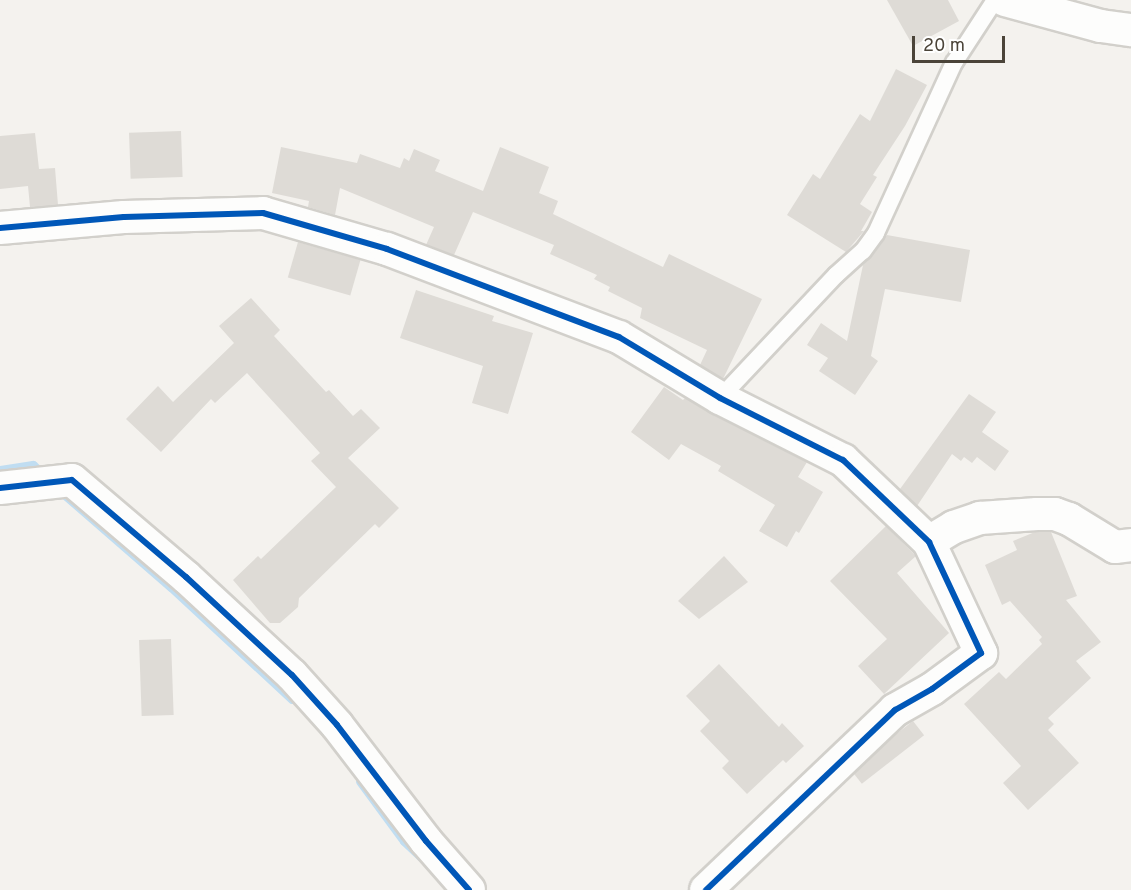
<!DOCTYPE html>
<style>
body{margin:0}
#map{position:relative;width:1131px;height:890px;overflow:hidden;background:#f4f2ee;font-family:Overpass,sans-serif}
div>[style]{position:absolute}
.stream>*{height:9px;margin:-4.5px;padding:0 4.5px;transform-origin:4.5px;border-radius:4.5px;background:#c0ddf1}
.building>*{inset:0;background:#dedbd6;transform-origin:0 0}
.roads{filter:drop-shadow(2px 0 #d2d0cb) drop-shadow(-2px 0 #d2d0cb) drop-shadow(0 2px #d2d0cb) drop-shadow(0 -2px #d2d0cb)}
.lane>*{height:16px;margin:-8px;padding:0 8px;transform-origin:8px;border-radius:8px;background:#fdfdfc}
.street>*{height:32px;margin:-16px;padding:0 16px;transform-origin:16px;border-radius:16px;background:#fdfdfc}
.cycleway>*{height:6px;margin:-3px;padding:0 3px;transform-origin:3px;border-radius:3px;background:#0057b8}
span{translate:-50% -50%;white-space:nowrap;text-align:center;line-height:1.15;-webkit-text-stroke:5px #fff;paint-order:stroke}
.scale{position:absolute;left:912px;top:36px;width:93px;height:27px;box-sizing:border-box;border:3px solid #4b4439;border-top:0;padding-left:8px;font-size:18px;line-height:21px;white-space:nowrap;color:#4b4439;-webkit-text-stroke:4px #fff;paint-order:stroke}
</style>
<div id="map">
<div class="stream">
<i style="left:0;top:470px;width:33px;rotate:-9deg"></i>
<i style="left:33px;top:465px;width:16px;rotate:45deg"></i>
<i style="left:57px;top:488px;width:151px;rotate:41deg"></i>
<i style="left:171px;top:587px;width:165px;rotate:42.8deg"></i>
<i style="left:360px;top:781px;width:74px;rotate:53.7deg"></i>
<i style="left:404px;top:841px;width:23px;rotate:43deg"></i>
</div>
<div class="building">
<i style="clip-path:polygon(887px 0,948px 0,959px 21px,913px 46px)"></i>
<i style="clip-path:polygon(896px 69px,927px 85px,905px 126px,873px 175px,877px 177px,860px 204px,872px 212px,861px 231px,864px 231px,846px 252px,787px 215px,813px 174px,820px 179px,860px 114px,870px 121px)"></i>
<i style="left:181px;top:131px;width:46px;height:52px;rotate:88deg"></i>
<i style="clip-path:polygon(35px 133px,39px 169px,55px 168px,58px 205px,30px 207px,28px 186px,0 189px,0 136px)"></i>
<i style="clip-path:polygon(281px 147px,357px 163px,360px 154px,400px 168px,404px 158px,409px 161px,414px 149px,440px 160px,435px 171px,483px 191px,500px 147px,549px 167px,539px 193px,558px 201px,553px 214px,663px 267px,669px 254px,762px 299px,723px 379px,700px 365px,707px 350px,640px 318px,642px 308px,608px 291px,610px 287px,594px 279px,597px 275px,550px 254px,554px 245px,473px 212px,454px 255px,426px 245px,434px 227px,340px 188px,335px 215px,308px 207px,309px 201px,272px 193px)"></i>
<i style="clip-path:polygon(887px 235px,970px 250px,961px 302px,885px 289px,871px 356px,878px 361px,855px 395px,819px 371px,828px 358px,807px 345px,821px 323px,847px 341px,863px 265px)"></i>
<i style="left:298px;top:242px;width:65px;height:37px;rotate:16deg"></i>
<i style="clip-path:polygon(416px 290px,494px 316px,492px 321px,533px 333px,508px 414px,472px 403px,483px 366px,400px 338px)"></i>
<i style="clip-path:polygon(251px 298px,280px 330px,274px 336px,326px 392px,329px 390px,353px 416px,361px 409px,380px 428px,348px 458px,399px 508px,379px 528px,375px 524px,299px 598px,298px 607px,280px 623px,270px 623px,233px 580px,258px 556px,261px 559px,336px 487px,311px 461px,320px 453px,247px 373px,215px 403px,211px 399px,161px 452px,126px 419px,158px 386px,173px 402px,234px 343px,219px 326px)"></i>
<i style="clip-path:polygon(664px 387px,683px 400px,685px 398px,807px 462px,798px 477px,823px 492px,799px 533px,796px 531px,787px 547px,759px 531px,775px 505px,718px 471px,721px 466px,681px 444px,669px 460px,631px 432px)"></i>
<i style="clip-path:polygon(969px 394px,996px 412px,982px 432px,1009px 451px,995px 471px,977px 457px,972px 463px,964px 457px,961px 461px,952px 454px,917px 506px,900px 489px)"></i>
<i style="clip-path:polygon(886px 526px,916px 556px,897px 573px,949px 633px,884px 694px,858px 666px,887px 639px,830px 581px)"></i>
<i style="clip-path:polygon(1035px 532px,1051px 532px,1077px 596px,1066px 600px,1101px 642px,1076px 661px,1091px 678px,1048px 718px,1054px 724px,1048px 730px,1079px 763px,1028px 810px,1003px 783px,1021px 766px,964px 704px,999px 672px,1006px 679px,1042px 644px,1039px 640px,1042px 637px,1010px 601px,1002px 605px,985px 565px,1017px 550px,1013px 541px)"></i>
<i style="clip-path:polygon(724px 556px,748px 582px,699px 619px,678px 601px)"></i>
<i style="left:171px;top:639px;width:76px;height:32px;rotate:88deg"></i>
<i style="clip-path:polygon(719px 664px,779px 727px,782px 723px,804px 746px,786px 763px,783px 760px,747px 794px,722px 768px,729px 761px,700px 731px,710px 721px,686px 696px)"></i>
<i style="left:913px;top:721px;width:18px;height:79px;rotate:52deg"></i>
</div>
<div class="roads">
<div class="lane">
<i style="left:720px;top:398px;width:169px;rotate:-46.7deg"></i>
<i style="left:836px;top:275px;width:36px;rotate:-42deg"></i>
<i style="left:863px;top:251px;width:22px;rotate:-54deg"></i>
<i style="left:876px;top:233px;width:187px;rotate:-65.4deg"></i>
<i style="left:954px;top:63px;width:75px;rotate:-56.9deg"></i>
</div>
<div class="street">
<i style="left:1005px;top:0;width:99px;rotate:15.2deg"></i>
<i style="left:1101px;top:26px;width:30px;rotate:8deg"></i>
<i style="left:0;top:228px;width:124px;rotate:-5.1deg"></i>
<i style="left:124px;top:217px;width:139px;rotate:-1.6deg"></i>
<i style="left:263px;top:213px;width:129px;rotate:16.2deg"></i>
<i style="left:387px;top:249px;width:248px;rotate:20.8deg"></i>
<i style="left:619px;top:337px;width:118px;rotate:31.1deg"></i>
<i style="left:720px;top:398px;width:138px;rotate:26.8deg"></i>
<i style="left:843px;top:460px;width:119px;rotate:43.6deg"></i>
<i style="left:929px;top:542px;width:123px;rotate:64.9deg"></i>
<i style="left:981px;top:653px;width:61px;rotate:143.7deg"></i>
<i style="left:932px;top:689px;width:43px;rotate:150.4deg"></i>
<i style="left:895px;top:710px;width:261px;rotate:136.4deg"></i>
<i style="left:0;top:488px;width:72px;rotate:-6.3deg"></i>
<i style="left:72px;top:480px;width:150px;rotate:40.4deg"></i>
<i style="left:186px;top:577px;width:144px;rotate:42.8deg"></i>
<i style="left:292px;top:675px;width:67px;rotate:48deg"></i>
<i style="left:337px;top:725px;width:146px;rotate:52.5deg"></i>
<i style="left:426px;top:841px;width:65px;rotate:48.7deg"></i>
<i style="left:929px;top:542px;width:29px;rotate:-31deg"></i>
<i style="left:954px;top:527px;width:28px;rotate:-19deg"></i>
<i style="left:980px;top:518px;width:57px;rotate:-4deg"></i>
<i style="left:1037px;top:514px;width:18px"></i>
<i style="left:1055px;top:514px;width:15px;rotate:20deg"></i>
<i style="left:1069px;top:519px;width:54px;rotate:31.3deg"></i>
<i style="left:1115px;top:547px;width:16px;rotate:-7deg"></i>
</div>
</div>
<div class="cycleway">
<i style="left:0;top:228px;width:124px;rotate:-5.1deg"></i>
<i style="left:124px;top:217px;width:139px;rotate:-1.6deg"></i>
<i style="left:263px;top:213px;width:129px;rotate:16.2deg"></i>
<i style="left:387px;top:249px;width:248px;rotate:20.8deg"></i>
<i style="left:619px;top:337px;width:118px;rotate:31.1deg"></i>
<i style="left:720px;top:398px;width:138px;rotate:26.8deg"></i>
<i style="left:843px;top:460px;width:119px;rotate:43.6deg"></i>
<i style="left:929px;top:542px;width:123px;rotate:64.9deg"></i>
<i style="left:981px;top:653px;width:61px;rotate:143.7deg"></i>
<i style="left:932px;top:689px;width:43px;rotate:150.4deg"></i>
<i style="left:895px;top:710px;width:261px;rotate:136.4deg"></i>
<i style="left:0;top:488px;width:72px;rotate:-6.3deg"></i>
<i style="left:72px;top:480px;width:150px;rotate:40.4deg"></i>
<i style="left:186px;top:577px;width:144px;rotate:42.8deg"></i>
<i style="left:292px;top:675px;width:67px;rotate:48deg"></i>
<i style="left:337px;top:725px;width:146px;rotate:52.5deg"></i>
<i style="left:426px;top:841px;width:65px;rotate:48.7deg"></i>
</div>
<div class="scale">20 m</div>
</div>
